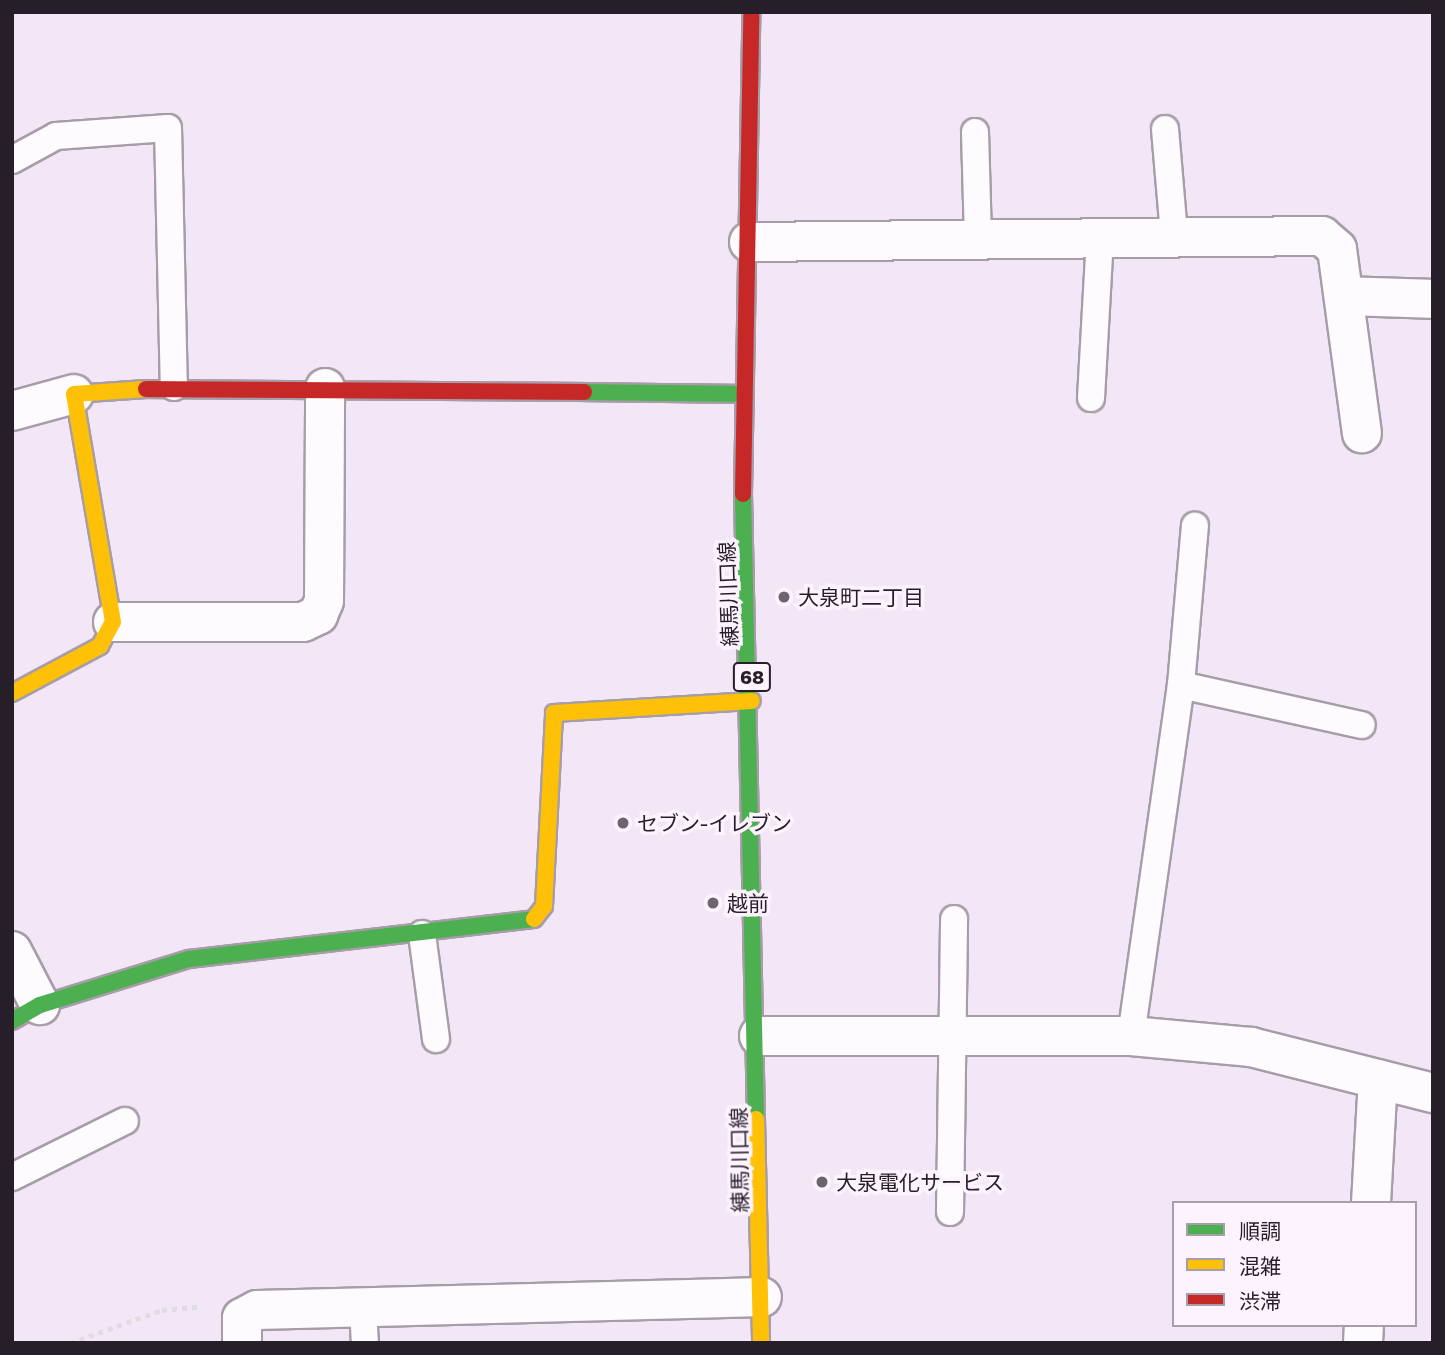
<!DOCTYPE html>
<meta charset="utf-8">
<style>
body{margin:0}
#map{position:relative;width:1445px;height:1355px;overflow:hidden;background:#f3e6f6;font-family:"Golos Text","Noto Sans JP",sans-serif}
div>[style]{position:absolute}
.path>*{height:4.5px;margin-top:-2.25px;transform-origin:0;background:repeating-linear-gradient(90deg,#e0dce1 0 5px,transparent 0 10px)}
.roads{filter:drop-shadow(2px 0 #a79da8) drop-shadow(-2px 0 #a79da8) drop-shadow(0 2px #a79da8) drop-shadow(0 -2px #a79da8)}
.lane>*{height:26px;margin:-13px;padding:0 13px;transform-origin:13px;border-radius:13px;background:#fdfbfe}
.street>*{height:38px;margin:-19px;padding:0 19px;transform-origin:19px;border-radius:19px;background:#fdfbfe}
.fast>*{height:16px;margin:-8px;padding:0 8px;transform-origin:8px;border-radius:8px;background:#4caf50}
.slow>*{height:16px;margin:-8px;padding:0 8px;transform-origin:8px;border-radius:8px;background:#ffc107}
.jam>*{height:16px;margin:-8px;padding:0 8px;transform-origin:8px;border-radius:8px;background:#c62828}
.dots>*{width:19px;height:19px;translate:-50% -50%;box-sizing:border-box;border:4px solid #fcf3fe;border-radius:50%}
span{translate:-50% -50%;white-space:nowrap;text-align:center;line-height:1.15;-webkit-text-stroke:7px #fcf3fe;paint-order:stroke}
.shield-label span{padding:2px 5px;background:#fcf3fe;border:2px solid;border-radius:5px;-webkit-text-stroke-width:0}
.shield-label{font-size:19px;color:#261e28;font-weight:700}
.street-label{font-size:21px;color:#261e28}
.poi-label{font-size:21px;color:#261e28}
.left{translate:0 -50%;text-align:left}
.frame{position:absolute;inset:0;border:14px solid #261e28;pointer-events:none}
.legend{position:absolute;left:1172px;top:1201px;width:245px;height:126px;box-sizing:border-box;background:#fcf3fe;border:2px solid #a69ea8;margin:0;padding:9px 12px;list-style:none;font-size:21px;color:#261e28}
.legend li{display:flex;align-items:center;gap:14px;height:35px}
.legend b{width:35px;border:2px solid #a69ea8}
</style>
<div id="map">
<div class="path">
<i style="left:70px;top:1343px;width:98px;rotate:-19.7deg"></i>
<i style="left:162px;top:1310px;width:36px;rotate:-5deg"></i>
</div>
<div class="roads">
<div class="lane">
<i style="left:1165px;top:129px;width:106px;rotate:85.1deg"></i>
<i style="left:975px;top:132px;width:106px;rotate:88.4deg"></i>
<i style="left:12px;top:160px;width:50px;rotate:-28.6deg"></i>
<i style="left:56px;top:136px;width:112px;rotate:-4.1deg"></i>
<i style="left:168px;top:128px;width:259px;rotate:88.7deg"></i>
<i style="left:1091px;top:398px;width:161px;rotate:-86.8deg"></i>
<i style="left:1181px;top:685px;width:185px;rotate:12.5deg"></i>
<i style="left:422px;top:934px;width:106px;rotate:82.4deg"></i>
<i style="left:1131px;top:1036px;width:355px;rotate:-81.9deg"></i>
<i style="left:1181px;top:685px;width:160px;rotate:-85deg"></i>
<i style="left:12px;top:1177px;width:126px;rotate:-26.4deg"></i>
<i style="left:950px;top:1212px;width:293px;rotate:-89.2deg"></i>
<i style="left:363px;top:1307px;width:36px;rotate:87deg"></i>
</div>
<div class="street">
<i style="left:749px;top:242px;width:573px;rotate:-0.6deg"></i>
<i style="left:1322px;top:236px;width:20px;rotate:41deg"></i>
<i style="left:1337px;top:249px;width:186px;rotate:82.3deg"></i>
<i style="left:1344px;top:296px;width:89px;rotate:1.9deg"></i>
<i style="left:12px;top:411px;width:64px;rotate:-15.3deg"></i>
<i style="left:113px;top:622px;width:190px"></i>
<i style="left:303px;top:622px;width:17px;rotate:-25deg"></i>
<i style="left:318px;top:615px;width:15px;rotate:-67deg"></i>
<i style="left:324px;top:601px;width:213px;rotate:-89.7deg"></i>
<i style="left:12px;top:951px;width:61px;rotate:62.6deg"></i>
<i style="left:759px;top:1036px;width:372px"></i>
<i style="left:1131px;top:1036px;width:121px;rotate:5.2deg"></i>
<i style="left:1251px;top:1047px;width:188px;rotate:14.2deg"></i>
<i style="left:1371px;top:1203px;width:124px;rotate:-86.8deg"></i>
<i style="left:242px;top:1343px;width:25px;rotate:-90deg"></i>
<i style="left:242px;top:1318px;width:17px;rotate:-28deg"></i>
<i style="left:257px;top:1310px;width:505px;rotate:-1.47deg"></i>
<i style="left:1363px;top:1343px;width:18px;rotate:-87deg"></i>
</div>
<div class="fast">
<i style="left:584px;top:392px;width:157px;rotate:0.7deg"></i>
<i style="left:743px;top:494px;width:625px;rotate:88.81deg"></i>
<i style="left:12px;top:1021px;width:32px;rotate:-30deg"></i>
<i style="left:40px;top:1005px;width:156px;rotate:-17.2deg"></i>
<i style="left:189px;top:959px;width:347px;rotate:-6.6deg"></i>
</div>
<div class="slow">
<i style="left:12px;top:693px;width:100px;rotate:-28.1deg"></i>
<i style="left:100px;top:646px;width:27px;rotate:-62deg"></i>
<i style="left:113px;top:622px;width:231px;rotate:-99.7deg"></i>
<i style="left:74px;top:394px;width:72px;rotate:-4deg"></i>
<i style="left:534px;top:919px;width:16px;rotate:-52deg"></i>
<i style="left:544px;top:906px;width:193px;rotate:-87deg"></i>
<i style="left:554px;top:713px;width:198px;rotate:-3.5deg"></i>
<i style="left:756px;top:1119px;width:224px;rotate:88.7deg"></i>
</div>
<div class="jam">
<i style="left:146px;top:389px;width:438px;rotate:0.4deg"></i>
<i style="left:743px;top:494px;width:482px;rotate:-89deg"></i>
</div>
</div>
<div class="dots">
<i style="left:784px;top:597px;background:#6e6470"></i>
<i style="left:623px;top:823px;background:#6e6470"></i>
<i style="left:713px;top:903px;background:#6e6470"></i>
<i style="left:822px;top:1182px;background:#6e6470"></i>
</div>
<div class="shield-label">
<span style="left:752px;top:677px">68</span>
</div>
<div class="street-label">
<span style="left:728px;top:594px;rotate:-92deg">練馬川口線</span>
<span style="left:739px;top:1160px;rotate:-91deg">練馬川口線</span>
</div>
<div class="poi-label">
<span class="left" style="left:798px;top:597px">大泉町二丁目</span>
<span class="left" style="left:637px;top:823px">セブン-イレブン</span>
<span class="left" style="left:727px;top:903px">越前</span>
<span class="left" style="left:836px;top:1182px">大泉電化サービス</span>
</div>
<div class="frame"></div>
<ul class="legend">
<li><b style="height:9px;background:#4caf50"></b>順調</li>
<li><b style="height:9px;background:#ffc107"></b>混雑</li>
<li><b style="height:9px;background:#c62828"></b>渋滞</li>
</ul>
</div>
